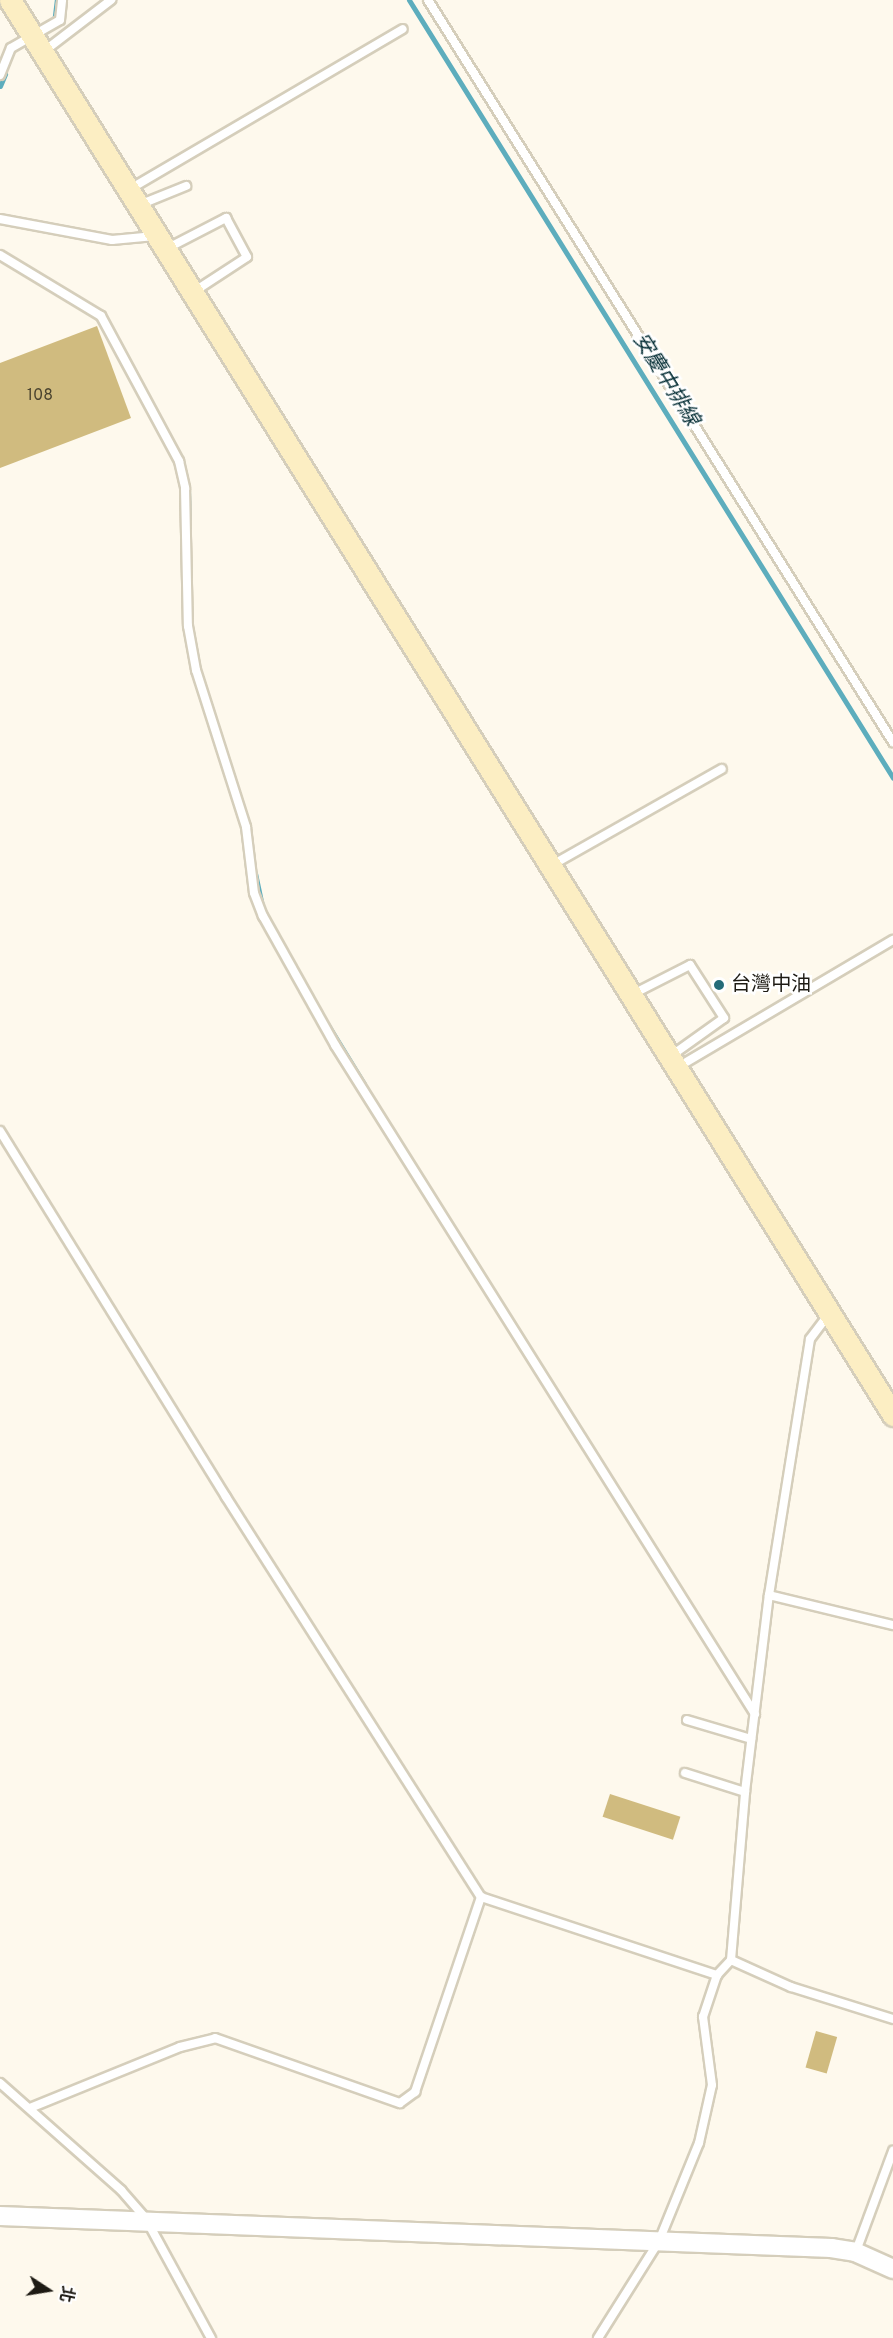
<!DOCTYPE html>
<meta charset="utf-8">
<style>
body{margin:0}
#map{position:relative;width:893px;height:2338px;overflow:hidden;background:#fef9ed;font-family:Overpass,"Noto Sans TC",sans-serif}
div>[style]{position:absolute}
.stream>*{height:5px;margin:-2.5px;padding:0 2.5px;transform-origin:2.5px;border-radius:2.5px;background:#5dadbd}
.building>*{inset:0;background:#d0bb7f;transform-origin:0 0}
.roads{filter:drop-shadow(2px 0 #d5cebb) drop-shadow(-2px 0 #d5cebb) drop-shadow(0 2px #d5cebb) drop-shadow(0 -2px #d5cebb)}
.service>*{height:8px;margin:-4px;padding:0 4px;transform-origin:4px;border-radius:4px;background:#fff}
.tertiary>*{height:18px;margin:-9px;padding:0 9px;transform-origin:9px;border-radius:9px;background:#fff}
.secondary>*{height:21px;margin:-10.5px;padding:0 10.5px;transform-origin:10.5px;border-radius:10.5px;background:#fceec3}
.dots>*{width:16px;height:16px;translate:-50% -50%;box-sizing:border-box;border:3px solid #fff;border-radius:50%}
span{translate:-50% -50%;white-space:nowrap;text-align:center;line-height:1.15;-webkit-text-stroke:5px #fff;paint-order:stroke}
.number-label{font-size:16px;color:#4a432f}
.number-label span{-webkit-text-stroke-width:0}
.poi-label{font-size:20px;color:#1e1b14}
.left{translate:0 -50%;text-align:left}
.water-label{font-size:21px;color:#073037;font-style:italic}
.north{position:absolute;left:18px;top:2260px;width:60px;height:60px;-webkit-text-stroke:4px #fff;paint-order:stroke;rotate:102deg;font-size:16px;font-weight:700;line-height:24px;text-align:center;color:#1e1b14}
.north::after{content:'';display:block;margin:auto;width:21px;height:27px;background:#1e1b14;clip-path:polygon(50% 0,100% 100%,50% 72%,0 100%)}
</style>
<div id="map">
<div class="stream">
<i style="left:409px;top:0;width:916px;rotate:58.11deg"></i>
<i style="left:54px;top:23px;width:23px;rotate:-83deg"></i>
<i style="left:0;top:86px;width:13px;rotate:-67deg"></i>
<i style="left:188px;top:490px;width:41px;rotate:88.6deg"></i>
<i style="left:255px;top:873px;width:30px;rotate:78deg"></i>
<i style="left:328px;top:1025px;width:69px;rotate:58.6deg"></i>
</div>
<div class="building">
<i style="clip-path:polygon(97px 326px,131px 418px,0 468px,0 363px)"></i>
<i style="left:610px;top:1794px;width:74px;height:24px;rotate:18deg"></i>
<i style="left:816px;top:2031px;width:22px;height:38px;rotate:16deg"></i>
</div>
<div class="roads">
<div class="service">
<i style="left:428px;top:0;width:876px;rotate:57.93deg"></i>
<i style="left:43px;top:52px;width:86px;rotate:-37.4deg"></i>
<i style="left:0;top:75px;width:29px;rotate:-68deg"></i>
<i style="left:11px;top:48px;width:56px;rotate:-29.7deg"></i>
<i style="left:60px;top:20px;width:20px;rotate:-84deg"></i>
<i style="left:130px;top:189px;width:316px;rotate:-30.4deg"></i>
<i style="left:139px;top:205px;width:51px;rotate:-22deg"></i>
<i style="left:0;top:219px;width:114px;rotate:10.6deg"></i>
<i style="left:112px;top:240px;width:43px;rotate:-5.3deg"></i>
<i style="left:166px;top:249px;width:68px;rotate:-27.3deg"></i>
<i style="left:226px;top:218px;width:44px;rotate:61.7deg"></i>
<i style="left:247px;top:257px;width:62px;rotate:146.8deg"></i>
<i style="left:0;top:255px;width:118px;rotate:31.1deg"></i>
<i style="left:101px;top:316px;width:165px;rotate:61.7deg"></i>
<i style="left:179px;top:461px;width:28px;rotate:77deg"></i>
<i style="left:185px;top:488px;width:138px;rotate:88.8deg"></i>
<i style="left:188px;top:626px;width:45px;rotate:79.7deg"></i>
<i style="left:196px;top:670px;width:165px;rotate:72.3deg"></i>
<i style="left:246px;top:827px;width:66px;rotate:83.1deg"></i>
<i style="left:254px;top:893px;width:25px;rotate:69deg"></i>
<i style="left:263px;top:916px;width:148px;rotate:60.8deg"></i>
<i style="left:335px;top:1045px;width:790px;rotate:57.88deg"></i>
<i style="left:552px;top:865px;width:195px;rotate:-29.5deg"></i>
<i style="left:633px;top:994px;width:64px;rotate:-27deg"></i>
<i style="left:690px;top:965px;width:63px;rotate:57.3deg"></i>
<i style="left:724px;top:1018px;width:65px;rotate:144.4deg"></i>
<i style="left:678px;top:1067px;width:250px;rotate:-30.6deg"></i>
<i style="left:0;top:1131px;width:430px;rotate:58.3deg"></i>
<i style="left:226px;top:1497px;width:474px;rotate:57.5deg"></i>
<i style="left:481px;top:1897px;width:249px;rotate:18.3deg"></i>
<i style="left:769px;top:1595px;width:128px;rotate:13.6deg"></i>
<i style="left:687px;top:1720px;width:67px;rotate:16.5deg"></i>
<i style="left:685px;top:1773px;width:63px;rotate:17.6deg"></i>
<i style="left:731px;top:1960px;width:66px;rotate:24.2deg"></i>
<i style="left:791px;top:1987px;width:107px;rotate:17.4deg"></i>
<i style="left:0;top:2083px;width:162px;rotate:41.5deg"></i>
<i style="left:121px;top:2190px;width:38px;rotate:49deg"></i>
<i style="left:146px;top:2219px;width:136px;rotate:61.4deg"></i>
<i style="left:30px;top:2108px;width:162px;rotate:-22.1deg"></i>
<i style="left:180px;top:2047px;width:36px;rotate:-14deg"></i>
<i style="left:215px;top:2038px;width:196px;rotate:19.4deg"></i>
<i style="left:400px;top:2103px;width:19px;rotate:-36deg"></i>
<i style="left:415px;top:2092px;width:206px;rotate:-71.3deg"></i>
<i style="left:856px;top:2251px;width:107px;rotate:-69.7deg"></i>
<i style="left:598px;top:2338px;width:115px;rotate:-57.8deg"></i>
<i style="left:659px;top:2241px;width:106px;rotate:-67.8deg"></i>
<i style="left:699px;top:2143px;width:59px;rotate:-77.4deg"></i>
<i style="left:712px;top:2085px;width:69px;rotate:-97.5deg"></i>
<i style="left:703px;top:2017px;width:44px;rotate:-71.6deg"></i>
<i style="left:717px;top:1975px;width:21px;rotate:-47deg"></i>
<i style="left:731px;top:1960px;width:169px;rotate:-85.2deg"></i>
<i style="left:745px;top:1792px;width:198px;rotate:-83.1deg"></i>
<i style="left:769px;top:1595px;width:259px;rotate:-80.9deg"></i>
<i style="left:810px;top:1339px;width:30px;rotate:-53deg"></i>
</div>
<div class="tertiary">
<i style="left:0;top:2216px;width:832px;rotate:2.21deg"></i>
<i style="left:831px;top:2248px;width:24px;rotate:9deg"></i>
<i style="left:855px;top:2252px;width:42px;rotate:24.1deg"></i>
</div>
<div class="secondary">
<i style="left:10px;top:0;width:1668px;rotate:58.03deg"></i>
</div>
</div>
<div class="dots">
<i style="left:719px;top:985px;background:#246b78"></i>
</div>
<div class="number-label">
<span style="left:40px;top:396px">108</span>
</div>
<div class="poi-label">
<span class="left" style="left:731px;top:985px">台灣中油</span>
</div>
<div class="water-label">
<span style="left:665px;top:380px;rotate:58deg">安慶中排線</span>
</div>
<div class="north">北</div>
</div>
